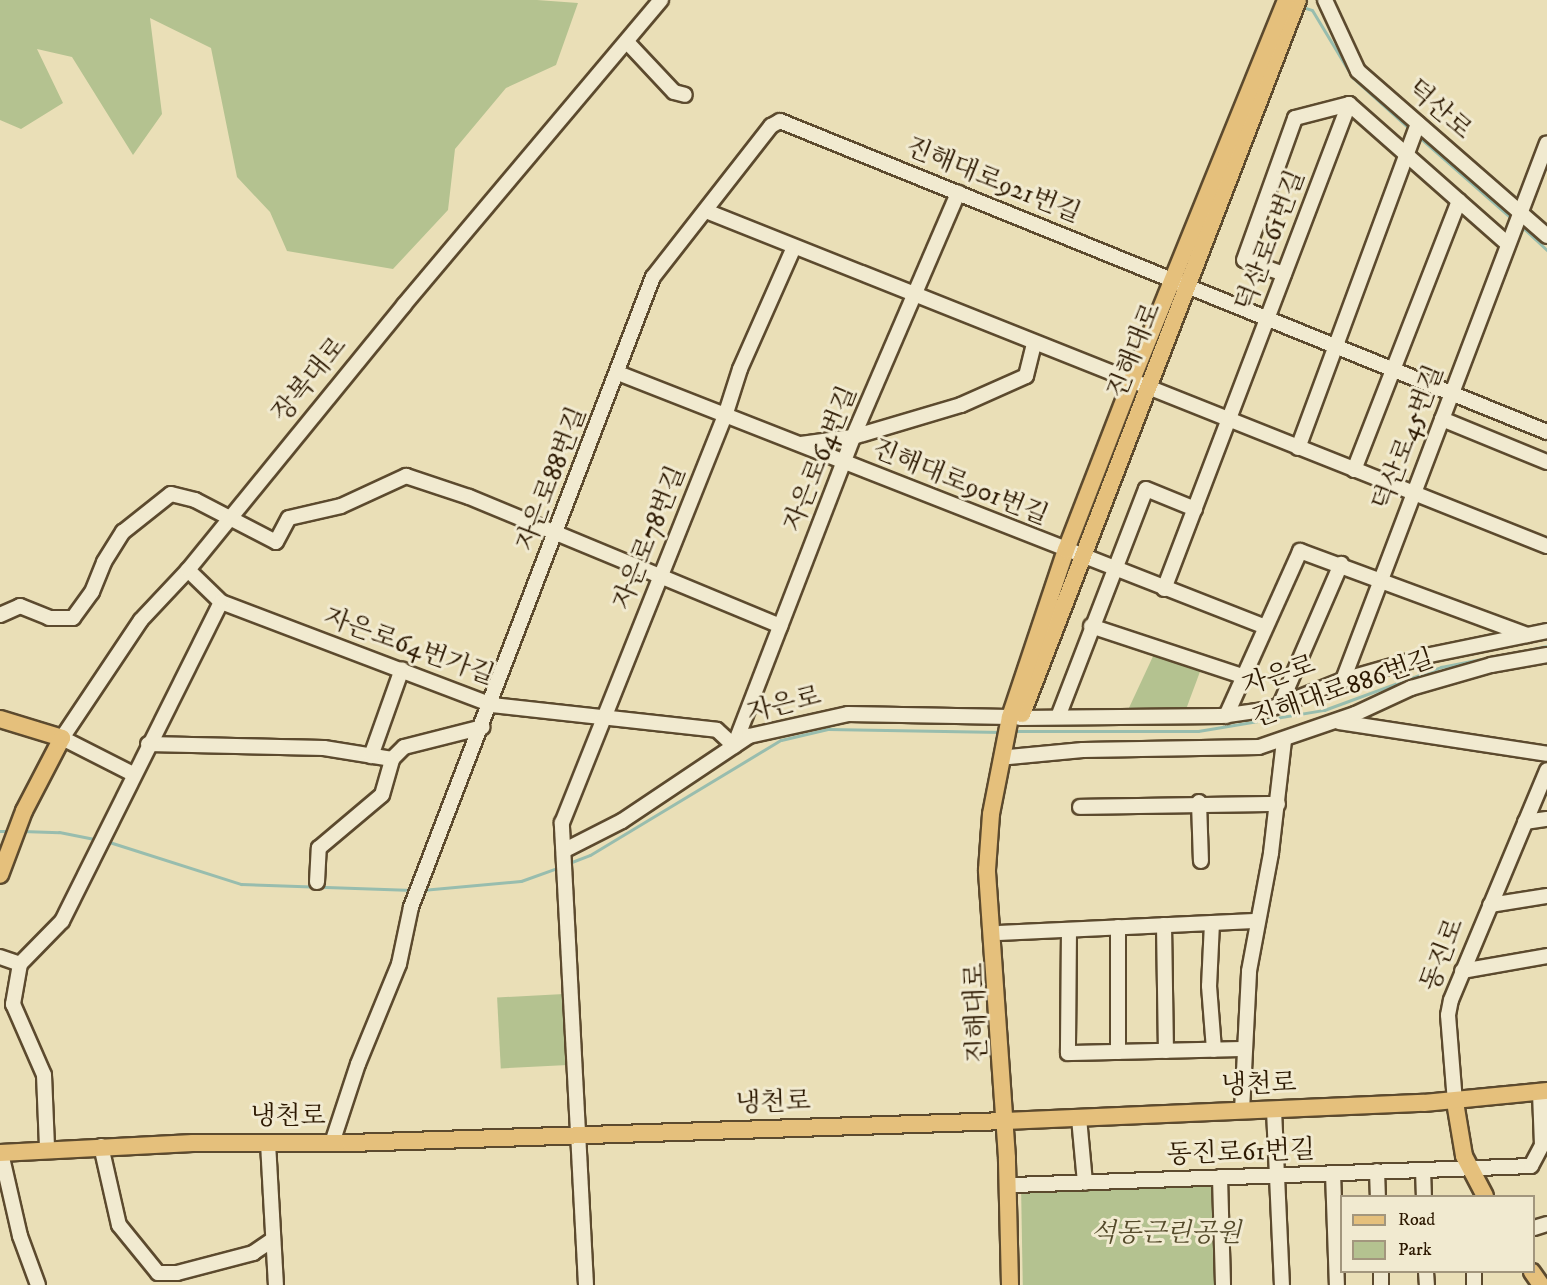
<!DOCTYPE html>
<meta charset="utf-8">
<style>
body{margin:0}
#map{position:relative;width:1547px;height:1285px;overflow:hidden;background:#eadfb7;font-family:"IM FELL DW Pica","Noto Serif KR",serif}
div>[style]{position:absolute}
.green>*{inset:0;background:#b4c290;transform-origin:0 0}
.stream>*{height:3px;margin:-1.5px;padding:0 1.5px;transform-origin:1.5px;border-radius:1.5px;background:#98bdae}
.roads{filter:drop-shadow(2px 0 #5c4a2e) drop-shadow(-2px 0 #5c4a2e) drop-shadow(0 2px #5c4a2e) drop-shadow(0 -2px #5c4a2e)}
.minor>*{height:14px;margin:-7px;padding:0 7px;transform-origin:7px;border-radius:7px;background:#f1ead0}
.major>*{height:16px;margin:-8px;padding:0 8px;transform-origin:8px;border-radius:8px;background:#e5c07c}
span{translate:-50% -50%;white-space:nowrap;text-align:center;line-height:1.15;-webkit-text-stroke:6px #f1ead0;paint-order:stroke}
.street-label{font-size:26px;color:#2c1800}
.park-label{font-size:26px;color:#554b2b;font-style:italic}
.legend{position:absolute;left:1340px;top:1195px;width:195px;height:78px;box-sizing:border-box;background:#f1ead0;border:2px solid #a2967d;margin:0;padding:8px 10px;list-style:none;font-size:18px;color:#2c1800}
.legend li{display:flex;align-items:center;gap:12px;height:30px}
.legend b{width:30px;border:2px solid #a2967d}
</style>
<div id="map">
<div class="green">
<i style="clip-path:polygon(0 0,537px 0,578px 3px,556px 65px,506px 88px,455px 149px,448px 210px,393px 269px,287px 251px,270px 212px,237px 177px,211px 48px,150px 18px,162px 114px,133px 155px,72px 57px,37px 49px,63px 103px,21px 129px,0 120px)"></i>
<i style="clip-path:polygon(1155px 652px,1201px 669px,1185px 712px,1128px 710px)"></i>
<i style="left:564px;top:994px;width:71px;height:67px;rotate:87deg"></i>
<i style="left:1215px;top:1182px;width:103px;height:194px;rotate:89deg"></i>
</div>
<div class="stream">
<i style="left:1302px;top:7px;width:10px;rotate:17deg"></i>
<i style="left:1312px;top:10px;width:79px;rotate:58.9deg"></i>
<i style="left:1353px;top:78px;width:78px;rotate:41.9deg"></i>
<i style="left:1418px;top:136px;width:125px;rotate:41.4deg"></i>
<i style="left:1520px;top:225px;width:37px;rotate:43deg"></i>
<i style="left:1014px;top:731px;width:184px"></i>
<i style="left:1198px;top:731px;width:128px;rotate:-9.5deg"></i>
<i style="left:1324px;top:710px;width:125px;rotate:-20.2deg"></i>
<i style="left:1441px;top:667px;width:108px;rotate:-11.2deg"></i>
<i style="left:0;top:831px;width:10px"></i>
<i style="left:22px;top:831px;width:37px;rotate:2deg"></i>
<i style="left:59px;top:832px;width:41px;rotate:11.3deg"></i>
<i style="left:106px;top:841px;width:142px;rotate:17.7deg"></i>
<i style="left:241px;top:884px;width:172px;rotate:2deg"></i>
<i style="left:569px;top:863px;width:22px;rotate:-21deg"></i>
<i style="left:590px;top:855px;width:223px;rotate:-31.1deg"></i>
<i style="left:781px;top:740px;width:48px;rotate:-13.2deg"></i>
<i style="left:828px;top:729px;width:174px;rotate:1deg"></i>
<i style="left:422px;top:890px;width:99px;rotate:-5.2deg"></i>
<i style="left:521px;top:881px;width:41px;rotate:-19.7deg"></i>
</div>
<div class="roads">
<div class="minor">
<i style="left:1325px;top:0;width:78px;rotate:65.1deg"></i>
<i style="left:1358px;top:71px;width:251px;rotate:41.1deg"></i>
<i style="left:628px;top:43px;width:67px;rotate:46.8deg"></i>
<i style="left:674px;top:92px;width:11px;rotate:15deg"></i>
<i style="left:1349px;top:104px;width:212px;rotate:41.4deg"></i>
<i style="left:706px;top:211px;width:905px;rotate:21.72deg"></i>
<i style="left:1284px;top:274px;width:42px;rotate:-160.7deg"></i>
<i style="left:1244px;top:260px;width:151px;rotate:-70.2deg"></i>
<i style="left:1295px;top:118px;width:56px;rotate:-14.5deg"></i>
<i style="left:618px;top:373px;width:693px;rotate:21.42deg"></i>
<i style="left:1442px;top:419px;width:113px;rotate:22.3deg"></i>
<i style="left:801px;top:444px;width:52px;rotate:-7.7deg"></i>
<i style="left:853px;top:437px;width:113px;rotate:-16.5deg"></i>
<i style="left:961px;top:405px;width:71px;rotate:-24deg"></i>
<i style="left:1026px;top:376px;width:34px;rotate:-76deg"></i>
<i style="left:1298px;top:448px;width:346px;rotate:-69.7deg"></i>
<i style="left:1354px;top:470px;width:289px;rotate:-68.7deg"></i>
<i style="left:188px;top:570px;width:46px;rotate:44.1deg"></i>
<i style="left:221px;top:602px;width:290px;rotate:20.8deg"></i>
<i style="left:492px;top:705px;width:226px;rotate:6.3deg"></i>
<i style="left:717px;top:730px;width:23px;rotate:43deg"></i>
<i style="left:734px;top:746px;width:331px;rotate:-68.9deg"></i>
<i style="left:853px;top:437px;width:266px;rotate:-66.7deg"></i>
<i style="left:1164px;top:589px;width:519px;rotate:-69.12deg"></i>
<i style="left:0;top:615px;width:22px;rotate:-24deg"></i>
<i style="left:20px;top:606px;width:31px;rotate:22deg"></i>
<i style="left:49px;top:618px;width:24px"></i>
<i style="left:73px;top:618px;width:32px;rotate:-54deg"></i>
<i style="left:92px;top:592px;width:32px;rotate:-68deg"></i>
<i style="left:104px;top:562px;width:36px;rotate:-58deg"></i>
<i style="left:123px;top:532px;width:61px;rotate:-38.4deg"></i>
<i style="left:171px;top:494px;width:25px;rotate:14deg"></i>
<i style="left:195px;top:500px;width:91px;rotate:27.4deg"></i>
<i style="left:276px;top:542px;width:27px;rotate:-62deg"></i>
<i style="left:289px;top:518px;width:53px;rotate:-13deg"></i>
<i style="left:341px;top:506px;width:72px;rotate:-24.8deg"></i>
<i style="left:406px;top:476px;width:66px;rotate:18.4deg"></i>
<i style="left:469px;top:497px;width:337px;rotate:22.5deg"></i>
<i style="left:1091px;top:626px;width:159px;rotate:18.3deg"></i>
<i style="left:1343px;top:680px;width:574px;rotate:-69.2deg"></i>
<i style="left:1280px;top:705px;width:154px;rotate:-66.6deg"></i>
<i style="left:1226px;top:716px;width:181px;rotate:-65.8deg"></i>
<i style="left:1300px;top:551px;width:242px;rotate:20.3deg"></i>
<i style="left:1058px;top:717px;width:244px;rotate:-68.9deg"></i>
<i style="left:1146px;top:489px;width:53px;rotate:22.2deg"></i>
<i style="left:1020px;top:718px;width:201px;rotate:-0.6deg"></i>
<i style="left:1221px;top:716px;width:49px;rotate:-8.1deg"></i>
<i style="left:1270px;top:709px;width:79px;rotate:-21.7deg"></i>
<i style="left:1343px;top:680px;width:91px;rotate:-16deg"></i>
<i style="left:1430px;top:655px;width:119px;rotate:-11.6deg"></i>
<i style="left:1339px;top:722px;width:210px;rotate:8.7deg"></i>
<i style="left:148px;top:744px;width:176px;rotate:1.3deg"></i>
<i style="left:324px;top:748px;width:69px;rotate:9.2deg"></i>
<i style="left:392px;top:759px;width:17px;rotate:-45deg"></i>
<i style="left:404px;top:747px;width:81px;rotate:-14.2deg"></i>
<i style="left:371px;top:756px;width:92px;rotate:-70.4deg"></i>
<i style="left:1009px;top:757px;width:74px;rotate:-5.4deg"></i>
<i style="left:1083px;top:750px;width:176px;rotate:-1deg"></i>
<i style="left:1259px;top:747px;width:102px;rotate:-19deg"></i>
<i style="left:1355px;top:714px;width:62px;rotate:-24.9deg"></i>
<i style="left:1411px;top:688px;width:83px;rotate:-16deg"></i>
<i style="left:1491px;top:665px;width:57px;rotate:-10.1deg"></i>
<i style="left:133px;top:774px;width:80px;rotate:-153.1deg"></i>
<i style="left:62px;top:738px;width:142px;rotate:-56.2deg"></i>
<i style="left:141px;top:620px;width:69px;rotate:-46.8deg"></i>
<i style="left:188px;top:570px;width:342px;rotate:-50.8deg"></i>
<i style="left:404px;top:305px;width:399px;rotate:-49.9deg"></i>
<i style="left:1199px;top:802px;width:59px;rotate:88.1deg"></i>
<i style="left:1080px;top:807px;width:198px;rotate:-0.9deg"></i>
<i style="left:1525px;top:822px;width:22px;rotate:-8deg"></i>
<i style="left:565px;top:850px;width:64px;rotate:-27deg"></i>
<i style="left:622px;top:821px;width:153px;rotate:-33.8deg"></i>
<i style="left:749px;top:736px;width:101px;rotate:-12.5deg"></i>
<i style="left:848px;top:714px;width:162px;rotate:1.1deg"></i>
<i style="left:317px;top:882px;width:34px;rotate:-87deg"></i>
<i style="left:319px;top:848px;width:82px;rotate:-40.1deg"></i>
<i style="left:382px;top:795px;width:37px;rotate:-74deg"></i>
<i style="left:1490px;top:905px;width:58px;rotate:-9deg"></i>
<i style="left:1212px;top:923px;width:63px;rotate:92.7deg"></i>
<i style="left:1209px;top:986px;width:64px;rotate:85.5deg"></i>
<i style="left:1164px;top:925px;width:126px;rotate:89.1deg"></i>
<i style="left:1118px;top:927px;width:125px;rotate:90deg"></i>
<i style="left:1069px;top:930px;width:123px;rotate:90.5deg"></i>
<i style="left:1068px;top:1053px;width:177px;rotate:-1.3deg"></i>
<i style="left:1000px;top:933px;width:258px;rotate:-2.7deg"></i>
<i style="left:0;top:957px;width:21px;rotate:19deg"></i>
<i style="left:20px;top:964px;width:60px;rotate:-45.7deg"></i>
<i style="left:62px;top:921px;width:356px;rotate:-63.5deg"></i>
<i style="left:20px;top:964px;width:41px;rotate:99.9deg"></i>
<i style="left:13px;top:1004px;width:77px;rotate:66.4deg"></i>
<i style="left:44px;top:1075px;width:73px;rotate:87.6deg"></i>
<i style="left:1462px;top:971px;width:86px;rotate:-10deg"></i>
<i style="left:1455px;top:1102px;width:87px;rotate:-94.6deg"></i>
<i style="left:1448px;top:1015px;width:15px;rotate:-79deg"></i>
<i style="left:1451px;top:1000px;width:249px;rotate:-67.3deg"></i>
<i style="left:1274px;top:1110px;width:175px;rotate:87.4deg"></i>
<i style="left:1242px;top:1111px;width:140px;rotate:-87.1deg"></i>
<i style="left:1249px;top:971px;width:120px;rotate:-79.4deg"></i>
<i style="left:1271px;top:853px;width:113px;rotate:-83.4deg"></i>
<i style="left:1079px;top:1118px;width:65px;rotate:84.7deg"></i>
<i style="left:268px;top:1143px;width:142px;rotate:86.8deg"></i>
<i style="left:332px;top:1143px;width:83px;rotate:-71.8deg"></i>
<i style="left:358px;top:1064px;width:108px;rotate:-67.7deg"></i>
<i style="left:399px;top:964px;width:58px;rotate:-78.1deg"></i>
<i style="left:411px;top:907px;width:675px;rotate:-68.99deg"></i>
<i style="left:653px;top:277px;width:192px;rotate:-52deg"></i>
<i style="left:771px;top:126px;width:10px;rotate:-29deg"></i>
<i style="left:780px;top:121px;width:828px;rotate:22.07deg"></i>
<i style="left:101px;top:1146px;width:81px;rotate:77.2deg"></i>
<i style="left:119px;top:1225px;width:62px;rotate:50.9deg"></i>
<i style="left:158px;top:1273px;width:19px"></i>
<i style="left:177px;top:1273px;width:79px;rotate:-14.7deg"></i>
<i style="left:253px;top:1253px;width:23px;rotate:-34deg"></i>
<i style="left:1px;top:1153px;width:85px;rotate:77.1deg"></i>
<i style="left:20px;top:1236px;width:52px;rotate:69.8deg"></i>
<i style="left:1423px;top:1170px;width:26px;rotate:88deg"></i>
<i style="left:1377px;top:1171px;width:25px;rotate:88deg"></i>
<i style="left:1333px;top:1173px;width:112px;rotate:88deg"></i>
<i style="left:1220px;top:1177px;width:108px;rotate:88.4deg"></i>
<i style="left:1014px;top:1185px;width:517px;rotate:-2.1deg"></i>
<i style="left:1531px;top:1166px;width:24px;rotate:-62deg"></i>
<i style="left:1542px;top:1145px;width:53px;rotate:-92.2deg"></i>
<i style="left:1534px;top:1228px;width:14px;rotate:-17deg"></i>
<i style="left:1381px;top:1272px;width:13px;rotate:90deg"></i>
<i style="left:1426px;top:1272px;width:13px;rotate:86deg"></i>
<i style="left:1474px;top:1272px;width:13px;rotate:90deg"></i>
<i style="left:586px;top:1285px;width:463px;rotate:-93deg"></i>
<i style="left:562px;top:823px;width:438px;rotate:-68.2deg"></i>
<i style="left:725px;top:416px;width:49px;rotate:-72.3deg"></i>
<i style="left:740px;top:369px;width:133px;rotate:-66.1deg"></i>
</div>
<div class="major">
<i style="left:1022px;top:714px;width:765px;rotate:-68.87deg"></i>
<i style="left:0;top:719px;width:65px;rotate:17deg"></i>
<i style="left:62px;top:738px;width:82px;rotate:117.5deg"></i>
<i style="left:24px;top:811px;width:68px;rotate:110.6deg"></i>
<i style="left:1455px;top:1102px;width:55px;rotate:80.5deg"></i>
<i style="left:1464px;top:1156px;width:45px;rotate:62.3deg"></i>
<i style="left:0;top:1153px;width:193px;rotate:-3deg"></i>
<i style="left:193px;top:1143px;width:157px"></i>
<i style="left:350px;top:1143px;width:655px;rotate:-1.92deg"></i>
<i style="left:1005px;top:1121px;width:419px;rotate:-2.5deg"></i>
<i style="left:1424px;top:1103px;width:124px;rotate:-5.6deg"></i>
<i style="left:1532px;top:1272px;width:16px;rotate:55deg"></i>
<i style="left:1010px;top:1285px;width:127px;rotate:-91.4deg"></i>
<i style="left:1007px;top:1158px;width:289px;rotate:-94deg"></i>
<i style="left:987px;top:870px;width:56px;rotate:-85.9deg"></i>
<i style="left:991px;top:814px;width:99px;rotate:-78.9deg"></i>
<i style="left:1010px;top:717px;width:176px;rotate:-71.5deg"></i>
<i style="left:1066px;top:550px;width:180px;rotate:-68.8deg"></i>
<i style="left:1131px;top:382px;width:412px;rotate:-67.9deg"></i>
</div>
</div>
<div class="street-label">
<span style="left:1439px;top:110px;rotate:41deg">덕산로</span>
<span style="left:993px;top:181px;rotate:22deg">진해대로921번길</span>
<span style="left:1271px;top:241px;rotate:-69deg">덕산로61번길</span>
<span style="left:1135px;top:351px;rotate:-68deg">진해대로</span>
<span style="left:310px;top:380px;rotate:-51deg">장복대로</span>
<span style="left:1409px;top:438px;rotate:-69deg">덕산로45번길</span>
<span style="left:821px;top:459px;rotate:-68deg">자은로64번길</span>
<span style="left:552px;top:479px;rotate:-69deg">자은로88번길</span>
<span style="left:960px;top:483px;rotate:22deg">진해대로901번길</span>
<span style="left:650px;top:538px;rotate:-68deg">자은로78번길</span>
<span style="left:409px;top:647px;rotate:20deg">자은로64번가길</span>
<span style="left:1279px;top:676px;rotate:-18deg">자은로</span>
<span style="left:1343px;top:689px;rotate:-19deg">진해대로886번길</span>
<span style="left:784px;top:705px;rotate:-14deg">자은로</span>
<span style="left:1443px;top:955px;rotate:-69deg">동진로</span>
<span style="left:977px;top:1013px;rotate:-92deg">진해대로</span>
<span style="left:1259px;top:1085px;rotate:-2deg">냉천로</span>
<span style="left:773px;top:1103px;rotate:-2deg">냉천로</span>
<span style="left:288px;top:1117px">냉천로</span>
<span style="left:1241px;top:1153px;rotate:-2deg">동진로61번길</span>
</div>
<div class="park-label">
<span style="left:1166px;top:1234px">석동근린공원</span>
</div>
<ul class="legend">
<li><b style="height:8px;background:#e5c07c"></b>Road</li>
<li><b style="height:16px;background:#b4c290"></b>Park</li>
</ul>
</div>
